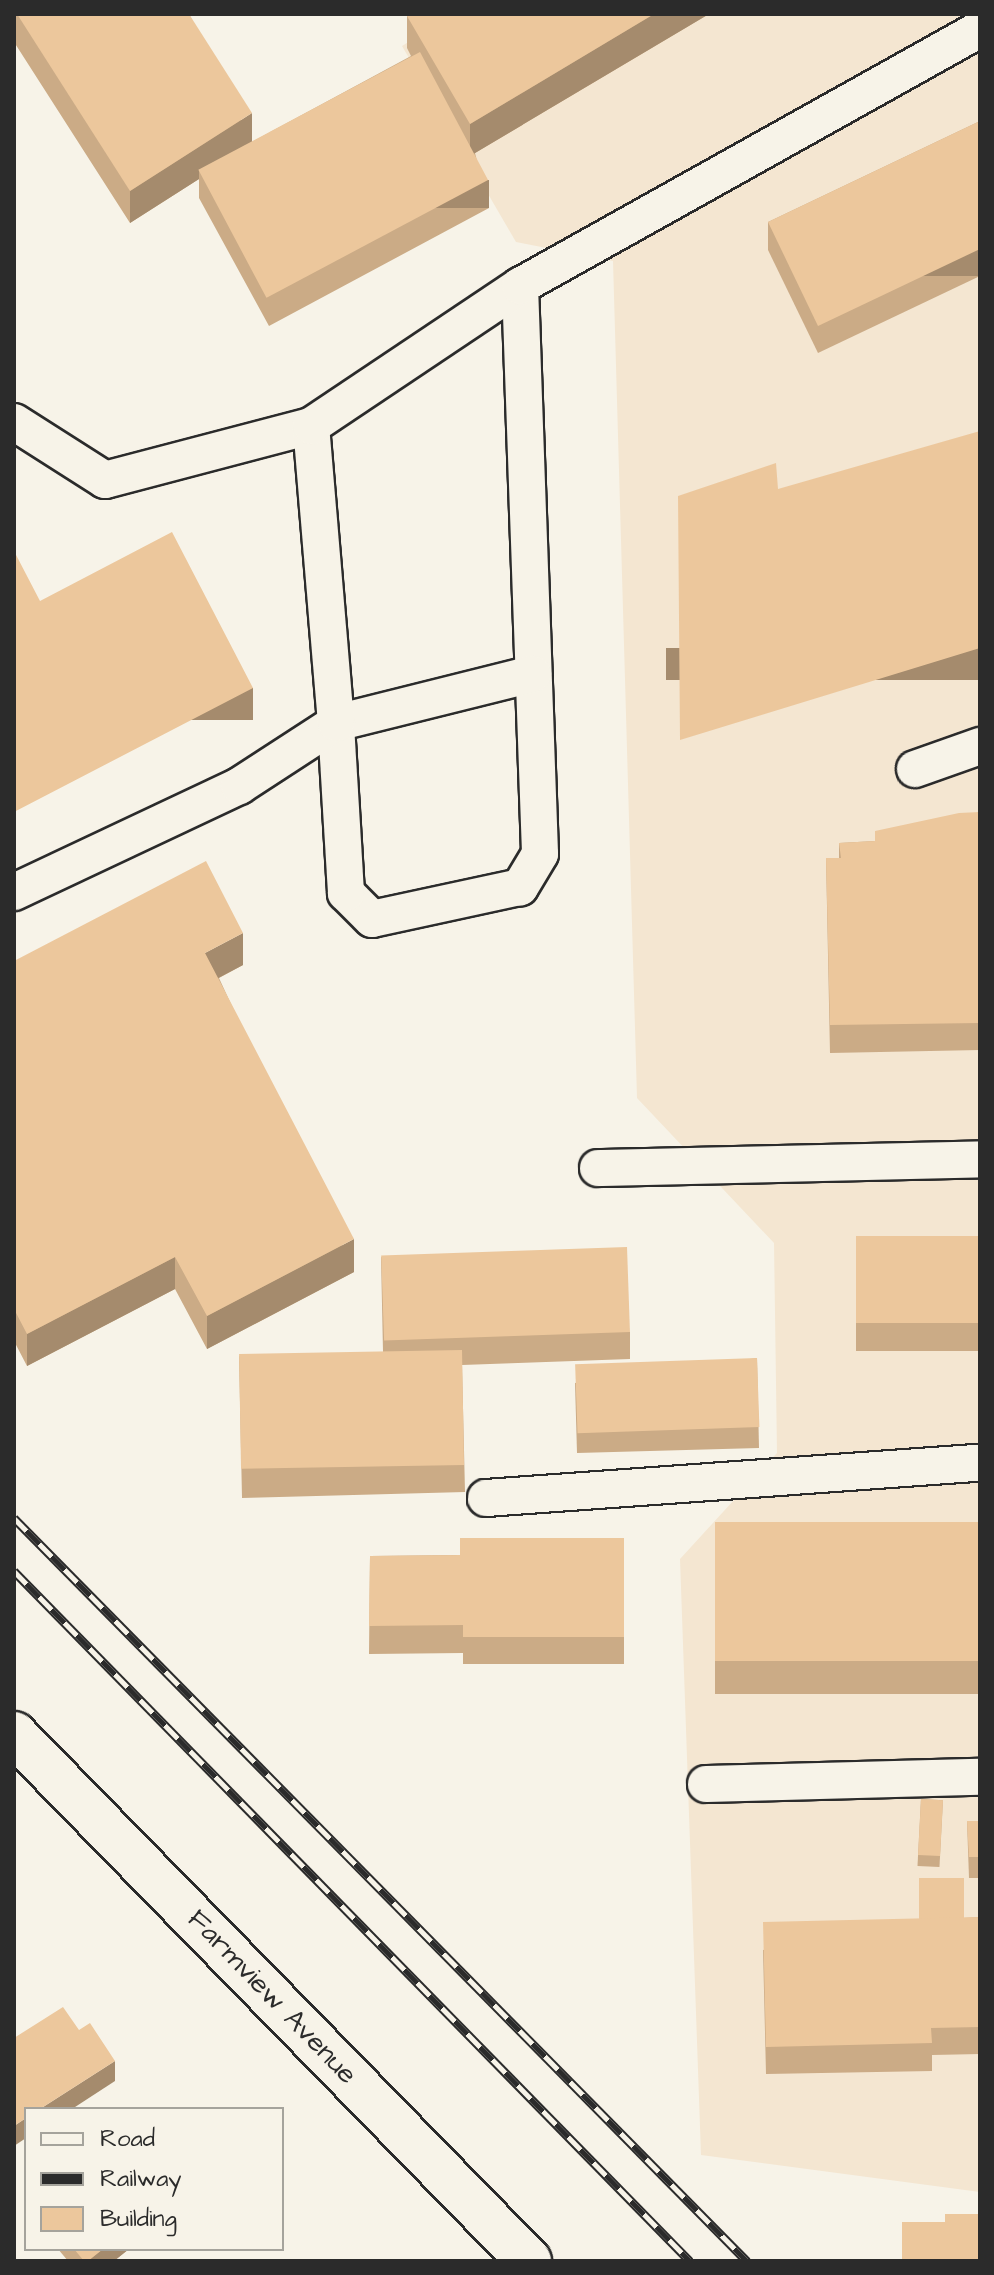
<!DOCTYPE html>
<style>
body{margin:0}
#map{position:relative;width:994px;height:2275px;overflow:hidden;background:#f7f3e8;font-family:"Architects Daughter",sans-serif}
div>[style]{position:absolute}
.built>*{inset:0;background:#f4e6d1}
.roads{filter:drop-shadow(2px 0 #2b2b2b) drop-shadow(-2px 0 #2b2b2b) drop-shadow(0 2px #2b2b2b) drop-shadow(0 -2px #2b2b2b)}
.lane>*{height:36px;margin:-18px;padding:0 18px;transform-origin:18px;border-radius:18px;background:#f7f3e8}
.street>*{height:44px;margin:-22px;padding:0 22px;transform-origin:22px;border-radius:22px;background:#f7f3e8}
.rail>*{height:9px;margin-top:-4.5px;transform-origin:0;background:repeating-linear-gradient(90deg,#f7f3e8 0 18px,#2b2b2b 0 36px);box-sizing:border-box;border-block:2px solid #2b2b2b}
.wall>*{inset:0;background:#cbab86;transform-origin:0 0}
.shaded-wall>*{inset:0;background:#a58b6d;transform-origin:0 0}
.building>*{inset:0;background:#ecc79c;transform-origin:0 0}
span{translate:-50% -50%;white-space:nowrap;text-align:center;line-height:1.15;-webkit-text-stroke:6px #f7f3e8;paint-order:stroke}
.street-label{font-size:28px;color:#2b2b2b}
.frame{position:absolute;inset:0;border:16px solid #2b2b2b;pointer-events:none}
.legend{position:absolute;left:24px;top:2107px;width:260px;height:144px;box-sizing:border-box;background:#f7f3e8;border:2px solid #a5a39c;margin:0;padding:10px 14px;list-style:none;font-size:24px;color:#2b2b2b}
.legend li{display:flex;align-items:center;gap:16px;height:40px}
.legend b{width:40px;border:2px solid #a5a39c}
</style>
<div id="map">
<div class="built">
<i style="clip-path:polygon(453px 14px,980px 14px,980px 2192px,701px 2155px,680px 1559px,777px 1453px,774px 1243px,637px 1098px,613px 261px,516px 242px,402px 46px)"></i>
</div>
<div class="roads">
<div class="lane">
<i style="left:520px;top:286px;width:568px;rotate:87.98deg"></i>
<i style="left:540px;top:854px;width:39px;rotate:121deg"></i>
<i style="left:520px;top:887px;width:151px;rotate:167.8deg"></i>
<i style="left:372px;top:919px;width:37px;rotate:-135deg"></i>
<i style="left:346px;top:893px;width:170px;rotate:-93.4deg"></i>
<i style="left:336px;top:723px;width:203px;rotate:-14deg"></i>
<i style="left:14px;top:422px;width:108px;rotate:32.5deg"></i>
<i style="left:105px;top:480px;width:213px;rotate:-14.7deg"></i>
<i style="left:915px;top:769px;width:69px;rotate:-19.5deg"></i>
<i style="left:14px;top:892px;width:249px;rotate:-25.2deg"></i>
<i style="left:239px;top:786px;width:116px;rotate:-33deg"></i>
<i style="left:336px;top:723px;width:298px;rotate:-94.8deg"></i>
<i style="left:311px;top:426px;width:252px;rotate:-33.8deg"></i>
<i style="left:520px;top:286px;width:527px;rotate:-29.19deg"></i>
<i style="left:598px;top:1168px;width:382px;rotate:-1.3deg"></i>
<i style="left:486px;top:1498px;width:495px;rotate:-4.1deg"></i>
<i style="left:706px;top:1784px;width:274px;rotate:-1.5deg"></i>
</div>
<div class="street">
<i style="left:14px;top:1734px;width:737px;rotate:45.66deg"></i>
</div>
</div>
<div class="rail">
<i style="left:14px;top:1518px;width:1044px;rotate:45.39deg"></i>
<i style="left:14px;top:1571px;width:966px;rotate:45.59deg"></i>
</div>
<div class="wall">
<i style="clip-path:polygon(14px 14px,189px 14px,252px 142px,411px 56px,407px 48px,407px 16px,709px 14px,475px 153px,489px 208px,269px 326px,199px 198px,199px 179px,130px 223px,14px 42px)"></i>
<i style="clip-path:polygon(980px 121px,980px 276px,818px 353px,768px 250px,768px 222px)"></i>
<i style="clip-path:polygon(980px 812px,980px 1050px,830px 1053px,826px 858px,839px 858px,839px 843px,875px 841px)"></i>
<i style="clip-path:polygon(14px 961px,243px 965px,219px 978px,354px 1272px,207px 1349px,175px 1289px,27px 1366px,14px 1341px)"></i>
<i style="left:980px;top:1236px;width:115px;height:124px;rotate:90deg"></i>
<i style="clip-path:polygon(381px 1257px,630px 1332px,630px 1359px,462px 1365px,465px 1492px,242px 1498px,239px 1356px,383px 1352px)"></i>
<i style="clip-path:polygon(757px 1358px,759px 1448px,577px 1453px,575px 1383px)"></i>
<i style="left:980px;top:1522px;width:172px;height:265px;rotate:90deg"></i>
<i style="clip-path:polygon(624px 1538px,624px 1664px,463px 1664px,463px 1653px,369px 1654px,370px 1556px,460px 1555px)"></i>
<i style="left:921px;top:1799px;width:22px;height:67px;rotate:3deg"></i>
<i style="clip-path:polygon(967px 1821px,980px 1821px,980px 1878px,969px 1878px)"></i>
<i style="clip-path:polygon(980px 1917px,980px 2054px,932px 2055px,932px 2071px,766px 2074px,763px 1950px,964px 1918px)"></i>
<i style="clip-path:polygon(58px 2249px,129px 2249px,114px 2261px,68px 2261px)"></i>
</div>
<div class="shaded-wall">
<i style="clip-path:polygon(654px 14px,709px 14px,470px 156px,470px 124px)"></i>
<i style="clip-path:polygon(252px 113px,252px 145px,199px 170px,199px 179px,130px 223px,130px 191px)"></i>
<i style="left:489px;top:180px;width:28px;height:250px;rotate:90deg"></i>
<i style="left:980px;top:249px;width:27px;height:179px;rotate:90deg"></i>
<i style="left:980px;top:648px;width:32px;height:314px;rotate:90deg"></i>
<i style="left:253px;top:688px;width:32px;height:269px;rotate:90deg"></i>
<i style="clip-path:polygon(243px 933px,243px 965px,205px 985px,205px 953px)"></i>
<i style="clip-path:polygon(354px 1239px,354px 1272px,207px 1349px,207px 1316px)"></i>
<i style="clip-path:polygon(175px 1257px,175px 1289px,27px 1366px,27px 1334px)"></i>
<i style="clip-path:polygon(115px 2061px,115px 2081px,72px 2109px,40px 2109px)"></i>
<i style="clip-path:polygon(26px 2118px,26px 2138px,14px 2146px,14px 2126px)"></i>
<i style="clip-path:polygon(103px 2249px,129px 2249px,114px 2261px,88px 2261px)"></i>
</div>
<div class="building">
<i style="clip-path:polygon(17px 14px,189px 14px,252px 113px,130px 191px)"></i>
<i style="clip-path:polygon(411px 14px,654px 14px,470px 124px,407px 16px)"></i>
<i style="left:420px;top:52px;width:145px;height:251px;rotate:62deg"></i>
<i style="clip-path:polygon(980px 121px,980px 249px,818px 326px,768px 222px)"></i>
<i style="clip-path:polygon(980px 431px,980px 648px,680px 740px,678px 496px,776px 463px,778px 489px)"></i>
<i style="clip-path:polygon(172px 532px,253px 688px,14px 812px,14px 551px,40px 601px)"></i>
<i style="clip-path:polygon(980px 812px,980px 1023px,830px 1025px,826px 858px,841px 858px,839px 843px,875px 841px,875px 831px,959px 813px)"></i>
<i style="clip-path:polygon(206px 861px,243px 933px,205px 953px,354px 1239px,207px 1316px,175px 1257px,27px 1334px,14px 1309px,14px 961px)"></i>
<i style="left:980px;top:1236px;width:87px;height:124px;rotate:90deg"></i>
<i style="left:627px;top:1247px;width:85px;height:246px;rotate:88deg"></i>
<i style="left:462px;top:1350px;width:115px;height:223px;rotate:89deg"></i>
<i style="left:757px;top:1358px;width:69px;height:182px;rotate:88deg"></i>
<i style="left:980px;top:1522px;width:139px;height:265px;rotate:90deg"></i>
<i style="clip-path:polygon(460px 1538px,624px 1538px,624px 1637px,463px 1637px,463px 1625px,369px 1626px,370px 1556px,460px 1555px)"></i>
<i style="left:921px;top:1799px;width:22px;height:56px;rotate:3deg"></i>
<i style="clip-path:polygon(967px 1821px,980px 1821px,980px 1857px,969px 1857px)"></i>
<i style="left:919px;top:1878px;width:45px;height:41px"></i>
<i style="clip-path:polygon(980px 1917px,980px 2027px,931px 2028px,932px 2043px,766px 2047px,763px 1922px)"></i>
<i style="clip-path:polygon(63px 2007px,79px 2030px,90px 2023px,115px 2061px,40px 2109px,26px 2109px,26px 2118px,14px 2126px,14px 2038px)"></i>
<i style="clip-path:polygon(945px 2214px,980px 2214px,980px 2261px,902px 2261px,902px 2222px,945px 2222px)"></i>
<i style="clip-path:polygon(74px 2249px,103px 2249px,88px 2261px,84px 2261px)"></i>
</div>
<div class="street-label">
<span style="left:272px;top:1997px;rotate:46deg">Farmview Avenue</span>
</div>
<div class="frame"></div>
<ul class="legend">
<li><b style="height:10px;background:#f7f3e8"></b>Road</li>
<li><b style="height:10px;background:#2b2b2b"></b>Railway</li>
<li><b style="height:22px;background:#ecc79c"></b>Building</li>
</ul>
</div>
